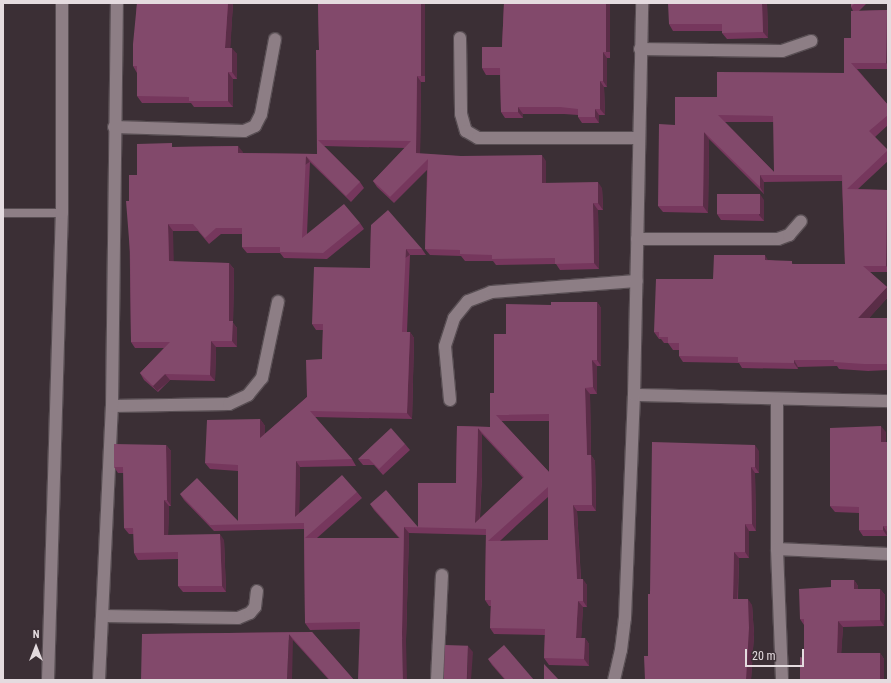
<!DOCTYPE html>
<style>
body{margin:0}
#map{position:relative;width:891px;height:683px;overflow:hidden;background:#3b2f35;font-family:"Roboto Condensed",sans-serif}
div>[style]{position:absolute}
.roads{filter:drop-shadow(1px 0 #584e53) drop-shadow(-1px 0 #584e53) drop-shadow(0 1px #584e53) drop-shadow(0 -1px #584e53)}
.lane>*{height:8px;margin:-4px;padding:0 4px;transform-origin:4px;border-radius:4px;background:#8d7e85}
.street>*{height:12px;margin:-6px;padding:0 6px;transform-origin:6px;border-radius:6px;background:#8d7e85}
.wall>*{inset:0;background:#76375d}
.shaded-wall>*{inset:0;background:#5a2d47;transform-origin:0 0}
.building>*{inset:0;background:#82496b;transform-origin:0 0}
span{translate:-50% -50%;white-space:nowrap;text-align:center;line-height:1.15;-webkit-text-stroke:3.5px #3b2f35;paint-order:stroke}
.frame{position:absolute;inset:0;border:4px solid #e4dbdf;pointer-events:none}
.north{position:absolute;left:16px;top:627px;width:40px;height:40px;-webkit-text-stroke:3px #3b2f35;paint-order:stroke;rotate:0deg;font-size:11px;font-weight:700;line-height:16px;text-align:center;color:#e4dbdf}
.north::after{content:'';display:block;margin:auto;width:14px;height:18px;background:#e4dbdf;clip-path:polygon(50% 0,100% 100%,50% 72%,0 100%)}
.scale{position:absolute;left:745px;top:649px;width:59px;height:18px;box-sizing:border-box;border:2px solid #e4dbdf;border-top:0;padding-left:5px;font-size:12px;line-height:14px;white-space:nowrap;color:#e4dbdf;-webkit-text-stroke:3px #3b2f35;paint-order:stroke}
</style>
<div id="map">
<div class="roads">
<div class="lane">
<i style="left:3px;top:213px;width:59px"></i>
</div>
<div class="street">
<i style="left:460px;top:38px;width:76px;rotate:89.2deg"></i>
<i style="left:461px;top:114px;width:18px;rotate:74deg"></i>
<i style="left:466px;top:131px;width:14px;rotate:30deg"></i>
<i style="left:478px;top:138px;width:160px"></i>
<i style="left:640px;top:49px;width:142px;rotate:0.8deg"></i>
<i style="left:782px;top:51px;width:31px;rotate:-19deg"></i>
<i style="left:114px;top:127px;width:130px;rotate:1.8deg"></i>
<i style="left:244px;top:131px;width:12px;rotate:-24deg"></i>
<i style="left:255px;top:126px;width:13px;rotate:-63deg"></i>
<i style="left:261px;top:114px;width:76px;rotate:-79.4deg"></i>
<i style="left:637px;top:239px;width:141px"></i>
<i style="left:778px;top:239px;width:12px;rotate:-20deg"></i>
<i style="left:789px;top:235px;width:18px;rotate:-49deg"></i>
<i style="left:634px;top:395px;width:254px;rotate:1.4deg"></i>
<i style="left:450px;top:400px;width:54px;rotate:-95.3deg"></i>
<i style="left:445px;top:346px;width:29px;rotate:-72deg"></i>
<i style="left:454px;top:318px;width:22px;rotate:-51deg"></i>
<i style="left:468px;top:301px;width:25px;rotate:-21deg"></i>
<i style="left:491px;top:292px;width:146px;rotate:-4.3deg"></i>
<i style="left:777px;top:400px;width:149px;rotate:90deg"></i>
<i style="left:777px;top:549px;width:131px;rotate:87.8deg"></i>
<i style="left:112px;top:406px;width:117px;rotate:-1deg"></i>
<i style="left:229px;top:404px;width:21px;rotate:-25deg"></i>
<i style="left:248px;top:395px;width:22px;rotate:-51deg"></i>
<i style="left:262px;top:378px;width:78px;rotate:-78.1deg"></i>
<i style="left:777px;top:549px;width:111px;rotate:2.6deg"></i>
<i style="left:103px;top:616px;width:135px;rotate:0.8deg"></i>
<i style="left:238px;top:618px;width:13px;rotate:-23deg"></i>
<i style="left:250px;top:613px;width:8px;rotate:-50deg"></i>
<i style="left:255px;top:607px;width:16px;rotate:-83deg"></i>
<i style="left:48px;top:680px;width:467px;rotate:-88.3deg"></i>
<i style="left:62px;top:213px;width:210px;rotate:-90deg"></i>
<i style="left:99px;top:680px;width:274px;rotate:-87.3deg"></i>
<i style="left:112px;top:406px;width:403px;rotate:-89.3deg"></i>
<i style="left:437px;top:680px;width:105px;rotate:-87.3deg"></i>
<i style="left:614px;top:680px;width:31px;rotate:-77deg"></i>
<i style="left:621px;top:650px;width:32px;rotate:-83deg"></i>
<i style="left:625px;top:618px;width:223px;rotate:-87.7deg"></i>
<i style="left:634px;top:395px;width:392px;rotate:-88.8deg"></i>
</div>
</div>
<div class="wall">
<i style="clip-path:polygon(137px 3px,233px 3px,230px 48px,237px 54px,237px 79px,233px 79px,233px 107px,194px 107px,191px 103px,142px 103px,137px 96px,137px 73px,133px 66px)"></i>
<i style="clip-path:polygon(318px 3px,425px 3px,425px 82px,421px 82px,420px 154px,546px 161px,546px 183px,602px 188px,603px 210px,598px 210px,599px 269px,560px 270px,556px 264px,496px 265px,493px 261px,465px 261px,461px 256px,430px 255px,425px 249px,427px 170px,394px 203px,377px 187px,373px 181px,405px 148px,324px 146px,360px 182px,364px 188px,351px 202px,310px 162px,307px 234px,360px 223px,364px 229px,327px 259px,284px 258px,280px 253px,247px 253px,242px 247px,242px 234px,221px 234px,209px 244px,198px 231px,173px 231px,173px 262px,229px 263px,234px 269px,233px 323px,237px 328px,237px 347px,216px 347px,215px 381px,170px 380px,158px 392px,144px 380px,140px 373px,164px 348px,135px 348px,131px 342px,129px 201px,174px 147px,238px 146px,242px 153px,317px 154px,319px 50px)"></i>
<i style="clip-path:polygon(504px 3px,610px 3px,610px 58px,607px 58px,607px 87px,604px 87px,605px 115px,599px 115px,599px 123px,582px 123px,578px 117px,578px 115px,564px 114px,523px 114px,523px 118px,505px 118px,501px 112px,500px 75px,486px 75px,482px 68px,502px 47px)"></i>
<i style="clip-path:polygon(767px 3px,768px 38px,727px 39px,722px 33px,722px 31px,673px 31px,669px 24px)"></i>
<i style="clip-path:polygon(evenodd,851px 3px,867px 3px,859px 11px,887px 10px,888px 12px,888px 69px,857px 69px,888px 105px,888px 125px,875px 137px,888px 151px,888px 161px,858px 189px,887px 190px,888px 191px,888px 272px,870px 272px,887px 287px,888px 289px,888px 297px,869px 318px,888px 318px,888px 370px,868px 371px,839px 369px,837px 366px,798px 367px,798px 369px,742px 368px,739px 363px,683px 362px,679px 356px,679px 350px,673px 350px,668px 343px,664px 343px,661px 339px,659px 339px,654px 332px,713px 279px,769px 260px,794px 264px,845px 264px,842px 181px,764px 182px,764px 194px,709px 139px,708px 213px,663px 212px,658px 206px,675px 125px,717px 97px,844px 73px,851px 38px,853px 11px,851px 7px,851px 3px,725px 122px,774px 122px,774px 172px,725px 122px)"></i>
<i style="clip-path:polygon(764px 200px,764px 221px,721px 220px,717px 214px)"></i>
<i style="clip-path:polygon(evenodd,371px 225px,422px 249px,426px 255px,410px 255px,407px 332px,410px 332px,414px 338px,412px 419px,315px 417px,352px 459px,356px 466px,300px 467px,299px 513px,357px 492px,362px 498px,317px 538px,399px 538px,374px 510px,370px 504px,418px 527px,456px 483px,457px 426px,490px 427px,494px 393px,506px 334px,551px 305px,597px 302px,601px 308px,601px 366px,597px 366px,597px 394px,590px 394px,591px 455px,595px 461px,596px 511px,577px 511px,581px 579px,587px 585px,587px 607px,583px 607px,581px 638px,585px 638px,589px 644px,589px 666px,549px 665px,544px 658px,545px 635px,494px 634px,490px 628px,491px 606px,489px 606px,485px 600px,486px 535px,409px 533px,406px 640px,360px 629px,310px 630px,305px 623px,304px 529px,214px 531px,184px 500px,180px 494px,238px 521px,238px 471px,210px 469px,205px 463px,260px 419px,265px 426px,265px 434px,307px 397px,322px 359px,323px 330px,316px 330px,312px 324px,370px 268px,371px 225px,501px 421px,549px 421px,549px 472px,501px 421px,371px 225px,482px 434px,523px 478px,480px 518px,482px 476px,482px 434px,371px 225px,548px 497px,548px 540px,500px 541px,517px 525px,548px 497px)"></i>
<i style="clip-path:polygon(886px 432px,886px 442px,888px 442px,888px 532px,887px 532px,887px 536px,863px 536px,859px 530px,859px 513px,835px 512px,830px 506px)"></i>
<i style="clip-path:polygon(405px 444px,410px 450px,383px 475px,374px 465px,363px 465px,358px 459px)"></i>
<i style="clip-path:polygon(166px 445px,171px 451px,171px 506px,169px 506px,168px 535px,224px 540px,226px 592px,183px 592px,178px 586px,178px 559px,138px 560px,134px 553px,134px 534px,129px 534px,124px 528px,124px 473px,118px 473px,114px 467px)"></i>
<i style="clip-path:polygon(759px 451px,759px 473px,755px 473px,756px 531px,749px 531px,749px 558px,739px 558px,738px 599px,752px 605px,754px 634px,751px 680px,645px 680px,648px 656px,650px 594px)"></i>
<i style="clip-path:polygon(854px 580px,858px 586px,858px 589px,880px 589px,885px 595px,884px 626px,843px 627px,841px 653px,880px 653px,884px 659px,884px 680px,800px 680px,804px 658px,804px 625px,800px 619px,831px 587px)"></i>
<i style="clip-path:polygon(312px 632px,354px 680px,329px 680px,293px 640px,142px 634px)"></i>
<i style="clip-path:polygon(488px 659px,534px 680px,505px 680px,492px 665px)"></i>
</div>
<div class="shaded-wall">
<i style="clip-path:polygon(228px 3px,233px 3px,230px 54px,225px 48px)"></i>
<i style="left:421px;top:3px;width:4px;height:73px"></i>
<i style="left:606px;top:3px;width:4px;height:49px"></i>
<i style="clip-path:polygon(762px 3px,767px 3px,768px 38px,763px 32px)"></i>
<i style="clip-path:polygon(887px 10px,888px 12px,888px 65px,886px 63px)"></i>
<i style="clip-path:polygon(232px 48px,237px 54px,237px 79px,232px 72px)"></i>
<i style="clip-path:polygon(603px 52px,607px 58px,607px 87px,603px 81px)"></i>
<i style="clip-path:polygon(228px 72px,233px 79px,233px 107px,228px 101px)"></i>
<i style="clip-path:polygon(417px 76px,421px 82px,420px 160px,416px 153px)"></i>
<i style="clip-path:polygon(600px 81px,604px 87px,605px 115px,600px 109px)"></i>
<i style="clip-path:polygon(518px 107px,523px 114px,523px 118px,518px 112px)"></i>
<i style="clip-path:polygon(595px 109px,599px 115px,599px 123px,595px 117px)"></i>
<i style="clip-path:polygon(704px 132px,709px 139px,708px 213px,703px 206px)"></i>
<i style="clip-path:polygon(238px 146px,243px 152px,242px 159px,238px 153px)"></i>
<i style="clip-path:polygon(542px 155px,546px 161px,546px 189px,542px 183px)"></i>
<i style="left:306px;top:156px;width:7px;height:82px;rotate:56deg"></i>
<i style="clip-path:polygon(760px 175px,764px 182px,764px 194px,760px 187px)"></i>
<i style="clip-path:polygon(598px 182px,602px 188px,603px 210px,598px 203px)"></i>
<i style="clip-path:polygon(887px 190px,888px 191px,888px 268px,886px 266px)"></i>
<i style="clip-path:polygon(760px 194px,764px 200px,764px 221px,759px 215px)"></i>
<i style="clip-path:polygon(593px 203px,598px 210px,599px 269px,594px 263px)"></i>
<i style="clip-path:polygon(168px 224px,173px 231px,174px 268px,169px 261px)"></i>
<i style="left:406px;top:249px;width:7px;height:83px;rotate:56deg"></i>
<i style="clip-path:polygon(765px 255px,769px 262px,765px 260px)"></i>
<i style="clip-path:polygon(229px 263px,234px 269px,233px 323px,237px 328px,237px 347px,232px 341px,229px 321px)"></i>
<i style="clip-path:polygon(887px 287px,888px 289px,888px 297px,863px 325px,858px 318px)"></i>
<i style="clip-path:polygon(597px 302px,601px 308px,601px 366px,597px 360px)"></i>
<i style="clip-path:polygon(410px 332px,414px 338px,412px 419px,407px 413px)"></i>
<i style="clip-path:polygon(211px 341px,216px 347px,215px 381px,210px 375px)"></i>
<i style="clip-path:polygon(592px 360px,597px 366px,597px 394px,593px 387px)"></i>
<i style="clip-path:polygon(794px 360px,798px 367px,798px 369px,794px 363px)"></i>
<i style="left:165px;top:374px;width:8px;height:17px;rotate:50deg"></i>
<i style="clip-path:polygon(585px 388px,590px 394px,591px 461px,587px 455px)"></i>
<i style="clip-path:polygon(260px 419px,265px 426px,265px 444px,260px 438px)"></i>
<i style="clip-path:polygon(881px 426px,886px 432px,886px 448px,881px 442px)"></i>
<i style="clip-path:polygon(478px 428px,482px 434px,482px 476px,479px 529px,475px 523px)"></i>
<i style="clip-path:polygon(166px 445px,171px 451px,171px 506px,167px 500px)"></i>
<i style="clip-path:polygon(755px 445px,759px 451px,759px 473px,755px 467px)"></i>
<i style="clip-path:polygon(591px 455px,595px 461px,596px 511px,592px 505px)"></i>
<i style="clip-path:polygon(296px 461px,300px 467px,299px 523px,295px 517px)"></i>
<i style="clip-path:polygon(751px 467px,755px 473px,756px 531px,752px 524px)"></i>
<i style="clip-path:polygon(164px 500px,169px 506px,168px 542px,164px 535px)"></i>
<i style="clip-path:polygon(573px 505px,577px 511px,581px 585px,577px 579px)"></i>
<i style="clip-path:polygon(745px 524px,749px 531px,749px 558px,745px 552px)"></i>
<i style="clip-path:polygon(883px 526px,887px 532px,887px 536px,883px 530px)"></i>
<i style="clip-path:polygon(404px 527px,409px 533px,406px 640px,407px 680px,403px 680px,402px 633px)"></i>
<i style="clip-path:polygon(220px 534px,224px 540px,226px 592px,222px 586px)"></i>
<i style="clip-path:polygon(734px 552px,739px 558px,737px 605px,733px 599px)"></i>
<i style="clip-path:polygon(583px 579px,587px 585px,587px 607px,583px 601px)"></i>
<i style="clip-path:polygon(854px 580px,858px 586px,858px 595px,854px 589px)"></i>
<i style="clip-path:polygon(880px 589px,885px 595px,884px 626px,880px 620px)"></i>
<i style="clip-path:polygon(748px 599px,752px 605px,754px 634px,751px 680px,746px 680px)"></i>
<i style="clip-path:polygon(578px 601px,583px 607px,581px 644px,576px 638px)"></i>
<i style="clip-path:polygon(838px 621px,843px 627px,841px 659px,837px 653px)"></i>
<i style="clip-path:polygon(289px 634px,293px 640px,292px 680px,287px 680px)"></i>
<i style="clip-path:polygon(585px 638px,589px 644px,589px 666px,584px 659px)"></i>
<i style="clip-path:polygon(468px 646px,473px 652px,471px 680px,467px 680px)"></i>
<i style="clip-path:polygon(880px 653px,884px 659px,884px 680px,880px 680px)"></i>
</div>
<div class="building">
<i style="clip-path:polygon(137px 3px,228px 3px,225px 48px,232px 48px,232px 72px,228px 72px,228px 101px,189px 101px,189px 97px,137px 96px,137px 66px,133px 66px,133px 44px)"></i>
<i style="clip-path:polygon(318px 3px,421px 3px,421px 76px,417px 76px,416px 153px,461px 156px,542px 155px,542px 183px,598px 182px,598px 203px,593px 203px,594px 263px,555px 264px,555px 258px,492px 259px,492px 255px,460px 254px,460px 250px,425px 249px,428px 159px,390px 197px,373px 181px,411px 141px,318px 140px,360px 182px,346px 196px,306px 156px,302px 238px,344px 204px,360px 223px,323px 253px,280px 252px,280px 247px,242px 247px,242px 228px,216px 228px,205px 238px,193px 224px,168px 224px,169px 261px,229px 263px,229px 321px,233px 321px,232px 341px,211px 341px,210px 375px,165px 374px,153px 386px,140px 373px,170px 342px,131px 342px,130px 252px,126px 201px,129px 201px,129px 175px,137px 175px,137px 144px,172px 143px,172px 147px,238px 146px,238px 153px,317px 154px,316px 50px,319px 50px)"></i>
<i style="clip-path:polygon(504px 3px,606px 3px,606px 52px,603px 52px,603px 81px,600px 81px,600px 109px,595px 109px,595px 117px,578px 117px,578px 109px,560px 107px,518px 107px,518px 112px,501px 112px,500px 68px,482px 68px,482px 47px,502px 47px)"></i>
<i style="clip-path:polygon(668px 3px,762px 3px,763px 32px,722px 33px,722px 24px,669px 24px)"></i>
<i style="clip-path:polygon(851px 3px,855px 3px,851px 7px)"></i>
<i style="clip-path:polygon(evenodd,887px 10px,886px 63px,851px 63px,888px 105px,888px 115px,869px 131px,888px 150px,847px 189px,887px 190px,886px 266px,863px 266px,887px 287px,858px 318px,888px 318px,888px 364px,864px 364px,834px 362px,834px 360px,794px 360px,794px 363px,738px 362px,738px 357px,679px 356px,679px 343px,668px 343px,668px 337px,659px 337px,659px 332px,654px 332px,656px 279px,713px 279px,714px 255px,765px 255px,765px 260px,792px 261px,792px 264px,845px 264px,842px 175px,760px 175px,760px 187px,704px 132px,703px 206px,658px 206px,659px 124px,675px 125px,675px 97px,717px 97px,717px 72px,844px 73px,844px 38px,851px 38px,851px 11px,887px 10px,718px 115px,773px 116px,774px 172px,718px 115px)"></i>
<i style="left:717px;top:194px;width:43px;height:20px"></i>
<i style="clip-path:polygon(evenodd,388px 210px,422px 249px,406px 249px,402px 332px,410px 332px,407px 413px,310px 411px,352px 459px,296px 461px,295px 517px,342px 475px,357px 492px,305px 538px,400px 538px,370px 504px,386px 490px,418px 527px,418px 483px,456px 483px,457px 426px,490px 427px,490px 393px,494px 393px,494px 334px,506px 334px,506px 304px,551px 305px,551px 302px,597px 302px,597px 360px,592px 360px,593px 387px,585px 388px,587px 455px,591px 455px,592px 505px,573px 505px,577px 579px,583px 579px,583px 601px,578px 601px,576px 638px,585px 638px,584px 659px,544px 658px,545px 629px,490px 628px,491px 600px,485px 600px,486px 529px,404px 527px,402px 633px,403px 680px,358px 680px,360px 622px,305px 623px,304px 523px,210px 525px,180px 494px,197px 478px,238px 521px,238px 465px,205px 463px,207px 420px,260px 419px,260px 438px,307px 397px,306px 360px,322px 359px,323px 324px,312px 324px,314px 267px,370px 268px,371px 225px,388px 210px,549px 414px,549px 472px,496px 415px,549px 414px,388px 210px,478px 428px,524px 477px,475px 523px,477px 470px,478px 428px,388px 210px,548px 487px,548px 540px,488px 541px,548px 487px)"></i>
<i style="clip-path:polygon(881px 426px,881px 442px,888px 442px,888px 526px,883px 526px,883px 530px,859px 530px,859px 507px,830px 506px,830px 428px)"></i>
<i style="clip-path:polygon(391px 428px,405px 444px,379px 469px,369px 459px,358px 459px)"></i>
<i style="clip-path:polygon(652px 442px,755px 445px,755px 467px,751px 467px,752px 524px,745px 524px,745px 552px,734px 552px,733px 599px,748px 599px,749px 628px,746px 680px,645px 680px,644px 656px,648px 656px,648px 594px,650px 594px)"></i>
<i style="clip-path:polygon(114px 444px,166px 445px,167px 500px,164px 500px,164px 535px,220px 534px,222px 586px,178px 586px,178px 552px,134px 553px,133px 528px,124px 528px,123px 467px,114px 467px)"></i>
<i style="clip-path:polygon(831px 580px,854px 580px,854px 589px,880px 589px,880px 620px,838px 621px,837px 653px,880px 653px,880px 680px,800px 680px,800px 657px,804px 658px,804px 619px,800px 619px,799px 589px,831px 587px)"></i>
<i style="clip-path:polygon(312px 632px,354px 680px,330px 680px,289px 634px,287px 680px,141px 680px,142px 634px)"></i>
<i style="left:445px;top:645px;width:23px;height:35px;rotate:2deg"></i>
<i style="clip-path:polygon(504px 645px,534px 680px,506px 680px,488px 659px)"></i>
<i style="clip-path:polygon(544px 664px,559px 680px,544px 680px)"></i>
</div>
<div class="frame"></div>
<div class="north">N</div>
<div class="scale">20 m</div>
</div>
